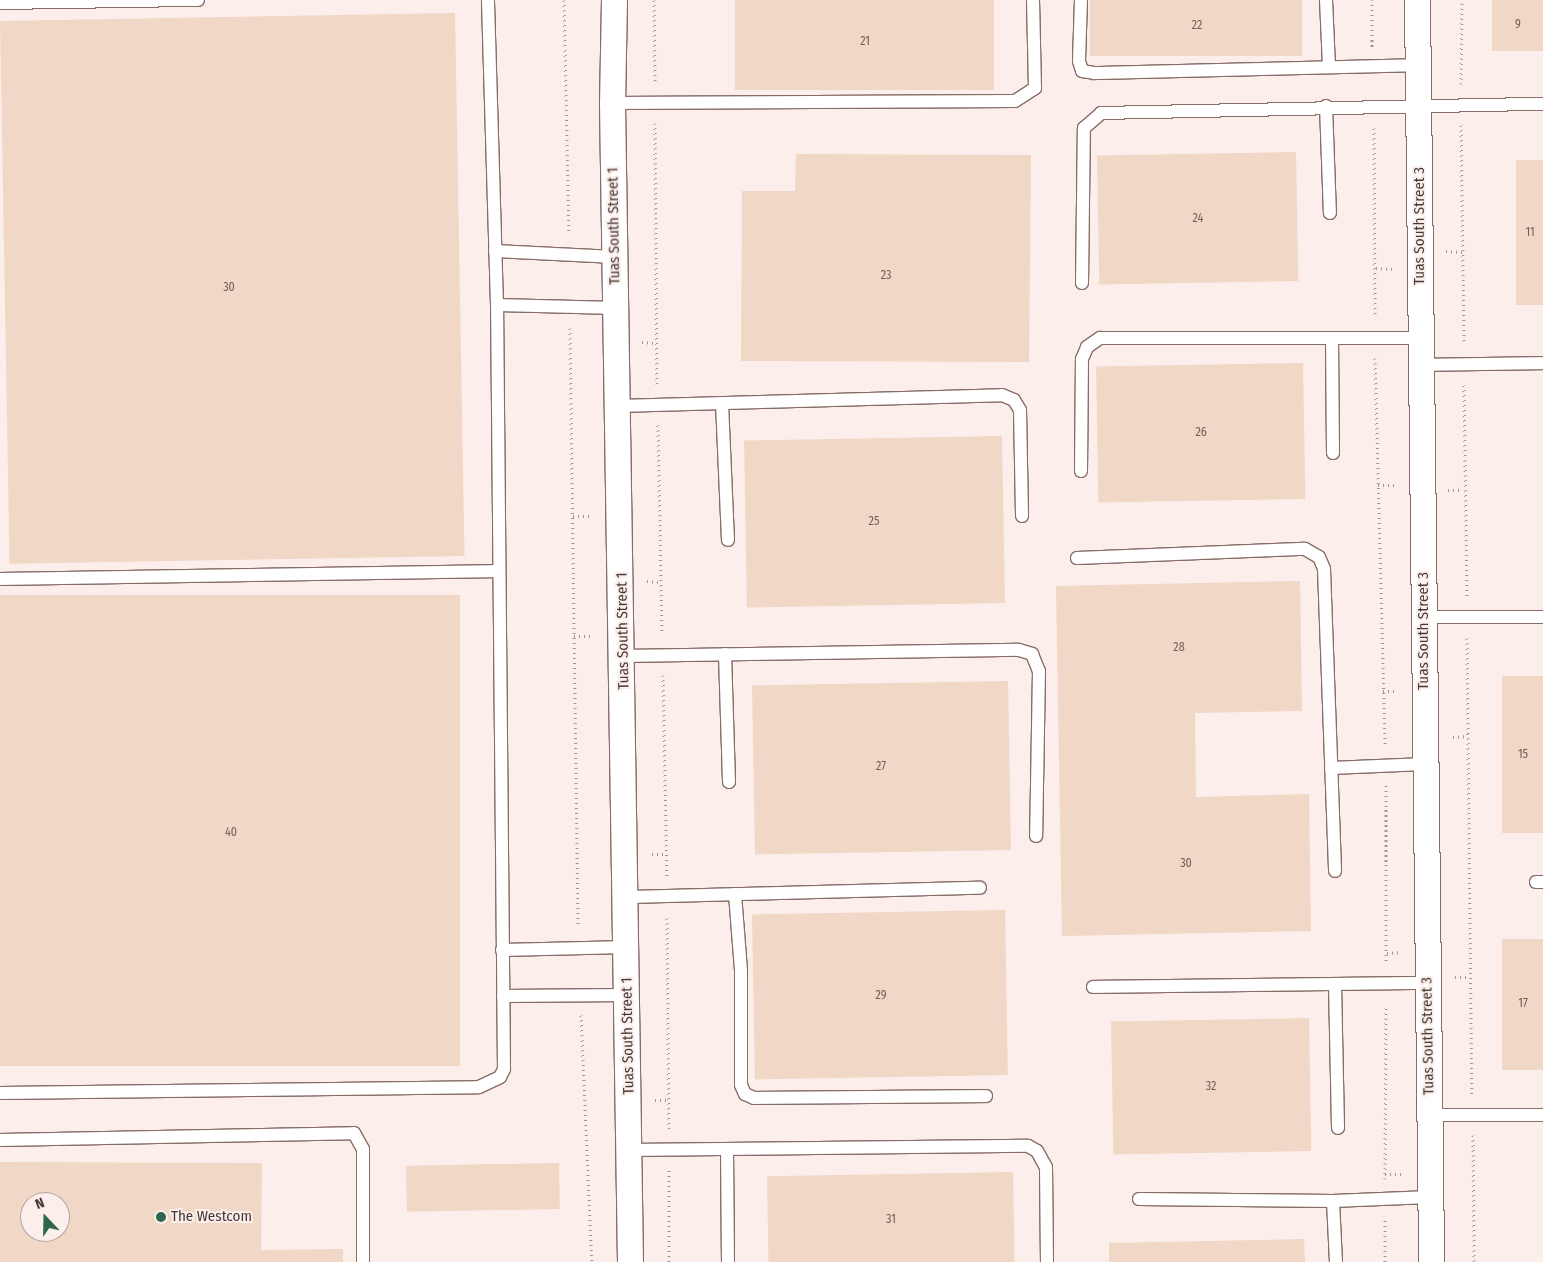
<!DOCTYPE html>
<style>
body{margin:0}
#map{position:relative;width:1543px;height:1262px;overflow:hidden;background:#fbeeeb;font-family:"Fira Sans Condensed",sans-serif}
div>[style]{position:absolute}
.building>*{inset:0;background:#f0d7c6;transform-origin:0 0}
.path>*{height:3px;margin-top:-1.5px;transform-origin:0;background:repeating-linear-gradient(90deg,#a29592 0 1px,transparent 0 5px)}
.roads{filter:drop-shadow(1px 0 #886d67) drop-shadow(-1px 0 #886d67) drop-shadow(0 1px #886d67) drop-shadow(0 -1px #886d67)}
.lane>*{height:12px;margin:-6px;padding:0 6px;transform-origin:6px;border-radius:6px;background:#fff}
.street>*{height:25px;margin:-12.5px;padding:0 12.5px;transform-origin:12.5px;border-radius:12.5px;background:#fff}
.dots>*{width:14px;height:14px;translate:-50% -50%;box-sizing:border-box;border:2px solid #fbeeeb;border-radius:50%}
span{translate:-50% -50%;white-space:nowrap;text-align:center;line-height:1.15;-webkit-text-stroke:4px #fbeeeb;paint-order:stroke}
.number-label{font-size:12px;color:#70605a}
.number-label span{-webkit-text-stroke-width:0}
.street-label{font-size:15px;color:#453936}
.poi-label{font-size:15px;color:#453936}
.left{translate:0 -50%;text-align:left}
.north{position:absolute;left:20px;top:1192px;width:50px;height:50px;box-sizing:border-box;background:#fbeeeb;border:1px solid #b2a6a3;border-radius:50%;rotate:339deg;font-size:14px;font-weight:700;line-height:20px;text-align:center;color:#453936}
.north::after{content:'';display:block;margin:auto;width:18px;height:22px;background:#2d654d;clip-path:polygon(50% 0,100% 100%,50% 72%,0 100%)}
</style>
<div id="map">
<div class="building">
<i style="left:735px;top:0;width:259px;height:90px"></i>
<i style="left:1090px;top:0;width:212px;height:56px"></i>
<i style="left:1492px;top:0;width:51px;height:51px"></i>
<i style="left:455px;top:13px;width:543px;height:455px;rotate:89deg"></i>
<i style="left:1296px;top:152px;width:129px;height:199px;rotate:89deg"></i>
<i style="clip-path:polygon(796px 154px,1031px 155px,1029px 362px,741px 361px,742px 191px,795px 191px)"></i>
<i style="left:1516px;top:160px;width:27px;height:145px"></i>
<i style="left:1303px;top:363px;width:136px;height:207px;rotate:89deg"></i>
<i style="left:1002px;top:436px;width:167px;height:258px;rotate:89deg"></i>
<i style="clip-path:polygon(1300px 581px,1302px 711px,1195px 713px,1196px 797px,1309px 794px,1311px 931px,1062px 936px,1056px 586px)"></i>
<i style="left:460px;top:595px;width:471px;height:460px;rotate:90deg"></i>
<i style="left:1502px;top:676px;width:41px;height:157px"></i>
<i style="left:1008px;top:681px;width:169px;height:256px;rotate:89deg"></i>
<i style="left:1005px;top:910px;width:165px;height:253px;rotate:89deg"></i>
<i style="left:1502px;top:939px;width:41px;height:131px"></i>
<i style="left:1309px;top:1018px;width:133px;height:198px;rotate:89deg"></i>
<i style="clip-path:polygon(evenodd,0 1162px,262px 1163px,261px 1250px,343px 1249px,343px 1262px,0 1262px,0 1162px,30px 1202px,60px 1202px,60px 1232px,30px 1232px,30px 1202px)"></i>
<i style="left:559px;top:1163px;width:46px;height:153px;rotate:89deg"></i>
<i style="left:1013px;top:1172px;width:90px;height:246px;rotate:89deg"></i>
<i style="clip-path:polygon(1304px 1239px,1305px 1262px,1109px 1262px,1109px 1243px)"></i>
</div>
<div class="path">
<i style="left:564px;top:0;width:234px;rotate:88.8deg"></i>
<i style="left:654px;top:0;width:82px;rotate:89.3deg"></i>
<i style="left:1372px;top:0;width:47px;rotate:90deg"></i>
<i style="left:1461px;top:84px;width:84px;rotate:-89.3deg"></i>
<i style="left:655px;top:123px;width:261px;rotate:89.6deg"></i>
<i style="left:1461px;top:125px;width:219px;rotate:89.2deg"></i>
<i style="left:1374px;top:128px;width:189px;rotate:89.7deg"></i>
<i style="left:1446px;top:251px;width:17px;rotate:3deg"></i>
<i style="left:1376px;top:268px;width:17px;rotate:3deg"></i>
<i style="left:570px;top:328px;width:599px;rotate:89.23deg"></i>
<i style="left:642px;top:342px;width:13px;rotate:4deg"></i>
<i style="left:1375px;top:358px;width:388px;rotate:88.5deg"></i>
<i style="left:1464px;top:385px;width:211px;rotate:89.2deg"></i>
<i style="left:658px;top:425px;width:209px;rotate:88.9deg"></i>
<i style="left:1378px;top:485px;width:17px"></i>
<i style="left:1448px;top:490px;width:15px"></i>
<i style="left:573px;top:516px;width:19px"></i>
<i style="left:647px;top:581px;width:14px;rotate:4deg"></i>
<i style="left:574px;top:636px;width:20px"></i>
<i style="left:1467px;top:638px;width:456px;rotate:89.4deg"></i>
<i style="left:663px;top:675px;width:201px;rotate:88.9deg"></i>
<i style="left:1383px;top:691px;width:15px"></i>
<i style="left:1453px;top:737px;width:14px;rotate:-4deg"></i>
<i style="left:1386px;top:785px;width:179px;rotate:90deg"></i>
<i style="left:652px;top:854px;width:14px"></i>
<i style="left:667px;top:918px;width:211px;rotate:89.5deg"></i>
<i style="left:1387px;top:953px;width:14px;rotate:-4deg"></i>
<i style="left:1455px;top:977px;width:14px"></i>
<i style="left:581px;top:1015px;width:247px;rotate:87.5deg"></i>
<i style="left:655px;top:1100px;width:14px"></i>
<i style="left:1473px;top:1135px;width:127px;rotate:89.5deg"></i>
<i style="left:1385px;top:1174px;width:19px"></i>
<i style="left:1385px;top:1179px;width:174px;rotate:-89.7deg"></i>
<i style="left:1385px;top:1220px;width:42px;rotate:90deg"></i>
<i style="left:669px;top:1262px;width:92px;rotate:-90deg"></i>
</div>
<div class="roads">
<div class="lane">
<i style="left:1081px;top:0;width:61px;rotate:91.9deg"></i>
<i style="left:1079px;top:61px;width:10px;rotate:73deg"></i>
<i style="left:1082px;top:71px;width:12px;rotate:9deg"></i>
<i style="left:1094px;top:73px;width:324px;rotate:-1.4deg"></i>
<i style="left:1326px;top:0;width:67px;rotate:87.4deg"></i>
<i style="left:0;top:3px;width:198px;rotate:-0.9deg"></i>
<i style="left:612px;top:103px;width:403px;rotate:-0.3deg"></i>
<i style="left:1015px;top:101px;width:24px;rotate:-33deg"></i>
<i style="left:1035px;top:88px;width:88px;rotate:-91.3deg"></i>
<i style="left:1326px;top:106px;width:107px;rotate:87.9deg"></i>
<i style="left:495px;top:251px;width:120px;rotate:2.9deg"></i>
<i style="left:1082px;top:283px;width:155px;rotate:-89.3deg"></i>
<i style="left:1084px;top:128px;width:23px;rotate:-41deg"></i>
<i style="left:1101px;top:113px;width:442px;rotate:-1.2deg"></i>
<i style="left:497px;top:305px;width:119px;rotate:1.4deg"></i>
<i style="left:1332px;top:338px;width:115px;rotate:89.5deg"></i>
<i style="left:1421px;top:365px;width:122px;rotate:-0.9deg"></i>
<i style="left:722px;top:403px;width:137px;rotate:87.5deg"></i>
<i style="left:618px;top:406px;width:384px;rotate:-1.6deg"></i>
<i style="left:1002px;top:395px;width:13px;rotate:23deg"></i>
<i style="left:1014px;top:400px;width:12px;rotate:59deg"></i>
<i style="left:1020px;top:410px;width:106px;rotate:88.9deg"></i>
<i style="left:1081px;top:471px;width:112px;rotate:-89.5deg"></i>
<i style="left:1082px;top:359px;width:13px;rotate:-67deg"></i>
<i style="left:1087px;top:347px;width:16px;rotate:-35deg"></i>
<i style="left:1100px;top:338px;width:321px"></i>
<i style="left:1077px;top:558px;width:228px;rotate:-2.3deg"></i>
<i style="left:1305px;top:549px;width:16px;rotate:30deg"></i>
<i style="left:1319px;top:557px;width:13px;rotate:67deg"></i>
<i style="left:1324px;top:569px;width:302px;rotate:87.9deg"></i>
<i style="left:0;top:579px;width:497px;rotate:-0.9deg"></i>
<i style="left:1424px;top:617px;width:119px"></i>
<i style="left:725px;top:654px;width:128px;rotate:88.2deg"></i>
<i style="left:623px;top:656px;width:396px;rotate:-0.9deg"></i>
<i style="left:1019px;top:650px;width:14px;rotate:17deg"></i>
<i style="left:1032px;top:654px;width:18px;rotate:68deg"></i>
<i style="left:1039px;top:671px;width:165px;rotate:91deg"></i>
<i style="left:1331px;top:768px;width:94px;rotate:-2.4deg"></i>
<i style="left:1536px;top:882px;width:7px"></i>
<i style="left:735px;top:894px;width:76px;rotate:85.5deg"></i>
<i style="left:741px;top:970px;width:115px;rotate:90deg"></i>
<i style="left:741px;top:1085px;width:10px;rotate:66deg"></i>
<i style="left:745px;top:1094px;width:10px;rotate:24deg"></i>
<i style="left:754px;top:1098px;width:232px;rotate:-0.5deg"></i>
<i style="left:626px;top:897px;width:354px;rotate:-1.5deg"></i>
<i style="left:502px;top:950px;width:125px;rotate:-1.4deg"></i>
<i style="left:1335px;top:984px;width:144px;rotate:88.8deg"></i>
<i style="left:1093px;top:987px;width:334px;rotate:-0.7deg"></i>
<i style="left:503px;top:996px;width:124px;rotate:-0.5deg"></i>
<i style="left:0;top:1093px;width:479px;rotate:-0.7deg"></i>
<i style="left:479px;top:1087px;width:23px;rotate:-25deg"></i>
<i style="left:500px;top:1077px;width:9px;rotate:-63deg"></i>
<i style="left:504px;top:1069px;width:764px;rotate:-90.52deg"></i>
<i style="left:497px;top:305px;width:305px;rotate:-91.7deg"></i>
<i style="left:1429px;top:1115px;width:114px"></i>
<i style="left:0;top:1140px;width:354px;rotate:-1.1deg"></i>
<i style="left:354px;top:1133px;width:18px;rotate:61deg"></i>
<i style="left:363px;top:1149px;width:113px;rotate:90deg"></i>
<i style="left:727px;top:1149px;width:113px;rotate:89.5deg"></i>
<i style="left:629px;top:1150px;width:399px;rotate:-0.6deg"></i>
<i style="left:1028px;top:1146px;width:10px;rotate:29deg"></i>
<i style="left:1037px;top:1151px;width:18px;rotate:61deg"></i>
<i style="left:1046px;top:1167px;width:95px;rotate:89.4deg"></i>
<i style="left:1139px;top:1199px;width:194px;rotate:0.6deg"></i>
<i style="left:1333px;top:1201px;width:97px;rotate:-2.4deg"></i>
<i style="left:1333px;top:1201px;width:61px;rotate:87.2deg"></i>
</div>
<div class="street">
<i style="left:614px;top:0;width:103px;rotate:91.1deg"></i>
<i style="left:612px;top:103px;width:1159px;rotate:89.11deg"></i>
<i style="left:1417px;top:0;width:1262px;rotate:89.36deg"></i>
</div>
</div>
<div class="dots">
<i style="left:161px;top:1217px;background:#2d654d"></i>
</div>
<div class="number-label">
<span style="left:1518px;top:25px">9</span>
<span style="left:1197px;top:26px">22</span>
<span style="left:865px;top:42px">21</span>
<span style="left:1198px;top:219px">24</span>
<span style="left:1530px;top:233px">11</span>
<span style="left:886px;top:276px">23</span>
<span style="left:229px;top:288px">30</span>
<span style="left:1201px;top:433px">26</span>
<span style="left:874px;top:522px">25</span>
<span style="left:1179px;top:648px">28</span>
<span style="left:1523px;top:755px">15</span>
<span style="left:881px;top:767px">27</span>
<span style="left:231px;top:833px">40</span>
<span style="left:1186px;top:864px">30</span>
<span style="left:881px;top:996px">29</span>
<span style="left:1523px;top:1004px">17</span>
<span style="left:1211px;top:1087px">32</span>
<span style="left:891px;top:1220px">31</span>
</div>
<div class="street-label">
<span style="left:614px;top:226px;rotate:-91deg">Tuas South Street 1</span>
<span style="left:1420px;top:226px;rotate:-90deg">Tuas South Street 3</span>
<span style="left:623px;top:631px;rotate:-91deg">Tuas South Street 1</span>
<span style="left:1424px;top:631px;rotate:-90deg">Tuas South Street 3</span>
<span style="left:628px;top:1036px;rotate:-91deg">Tuas South Street 1</span>
<span style="left:1428px;top:1036px;rotate:-91deg">Tuas South Street 3</span>
</div>
<div class="poi-label">
<span class="left" style="left:171px;top:1217px">The Westcom</span>
</div>
<div class="north">N</div>
</div>
